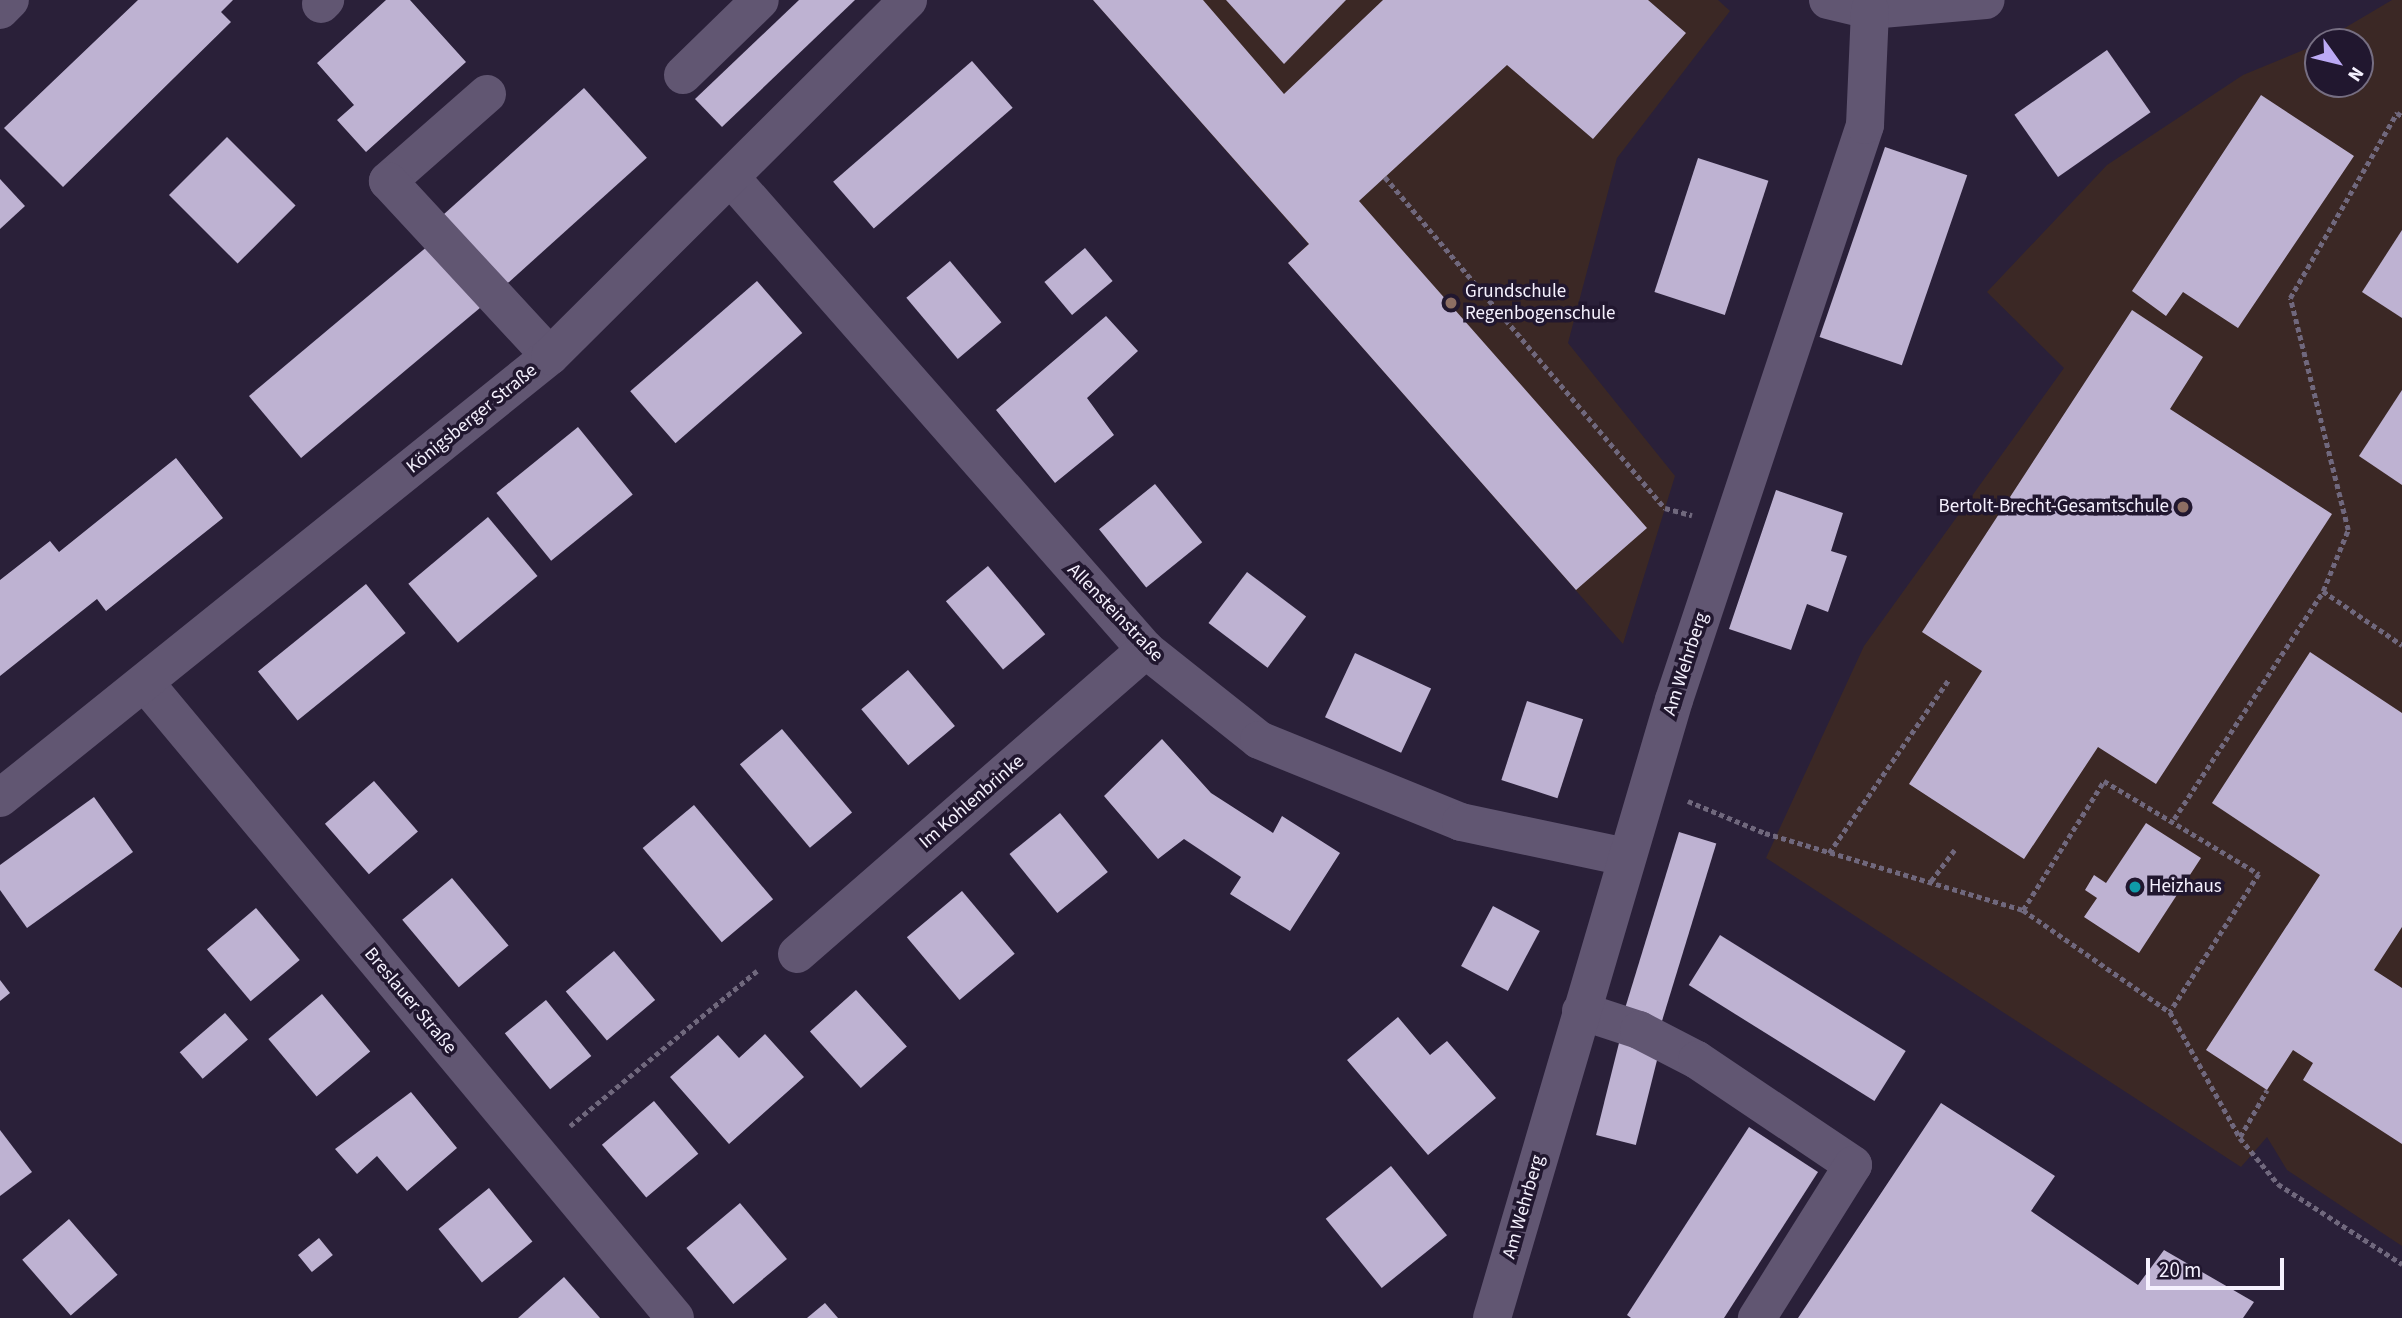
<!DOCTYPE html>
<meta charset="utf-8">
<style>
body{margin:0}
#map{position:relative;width:2402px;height:1318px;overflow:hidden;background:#2a2039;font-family:"Source Sans 3",sans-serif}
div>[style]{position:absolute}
.education>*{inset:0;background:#3b2825}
.building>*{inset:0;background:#beb2d2;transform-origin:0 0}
.path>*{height:4.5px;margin-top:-2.25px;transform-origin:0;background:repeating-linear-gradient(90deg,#70687d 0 5px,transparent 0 8.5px)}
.minor>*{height:38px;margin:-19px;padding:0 19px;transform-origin:19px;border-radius:19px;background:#615672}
.dots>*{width:19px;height:19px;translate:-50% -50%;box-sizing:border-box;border:4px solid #21172f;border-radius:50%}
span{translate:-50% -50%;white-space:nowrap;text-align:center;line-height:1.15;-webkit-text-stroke:7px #21172f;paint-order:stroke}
.poi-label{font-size:19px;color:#f5f1fe}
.left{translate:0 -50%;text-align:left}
.right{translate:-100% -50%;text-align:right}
.street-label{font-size:19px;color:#f5f1fe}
.north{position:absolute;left:2304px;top:28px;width:70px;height:70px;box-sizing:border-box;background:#21172f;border:2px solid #766e82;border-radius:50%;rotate:124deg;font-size:19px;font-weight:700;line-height:28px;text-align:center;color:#f5f1fe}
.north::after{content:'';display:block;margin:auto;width:24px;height:32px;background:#bcaaf5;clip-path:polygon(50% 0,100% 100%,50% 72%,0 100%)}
.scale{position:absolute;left:2146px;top:1258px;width:138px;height:32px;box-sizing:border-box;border:4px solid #f5f1fe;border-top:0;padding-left:9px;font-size:21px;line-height:24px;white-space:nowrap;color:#f5f1fe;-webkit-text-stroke:5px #21172f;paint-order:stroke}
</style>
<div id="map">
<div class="education">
<i style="clip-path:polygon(1093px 0,1718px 0,1730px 11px,1617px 158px,1568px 343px,1675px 476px,1623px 644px,1288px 263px,1308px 244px)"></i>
<i style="clip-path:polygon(2392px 0,2402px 0,2402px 1246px,2287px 1170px,2267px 1137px,2241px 1167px,1766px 858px,1864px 646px,2064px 368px,1987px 292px,2107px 165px,2243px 75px,2318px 44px,2318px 84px,2360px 84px,2360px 42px,2321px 42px)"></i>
</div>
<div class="building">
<i style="clip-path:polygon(138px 0,233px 0,221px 12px,231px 22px,63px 187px,4px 128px)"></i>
<i style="clip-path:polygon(386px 0,410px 0,466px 62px,366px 152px,337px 120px,354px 105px,317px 63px)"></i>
<i style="clip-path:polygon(799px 0,855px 0,722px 127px,695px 99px)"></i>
<i style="clip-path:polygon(1093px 0,1203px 0,1284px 94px,1383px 0,1648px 0,1686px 33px,1593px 139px,1507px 65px,1359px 201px,1647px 528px,1576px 590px,1288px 263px,1309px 244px)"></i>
<i style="clip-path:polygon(1226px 0,1346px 0,1284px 64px)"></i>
<i style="left:2107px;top:50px;width:76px;height:113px;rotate:55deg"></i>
<i style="left:972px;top:61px;width:62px;height:184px;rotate:49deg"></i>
<i style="left:584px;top:88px;width:94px;height:189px;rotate:48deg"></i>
<i style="clip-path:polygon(2261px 95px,2354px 156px,2238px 328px,2183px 292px,2166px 316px,2132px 291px)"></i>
<i style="left:227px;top:137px;width:97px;height:82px;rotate:45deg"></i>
<i style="left:1885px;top:147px;width:87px;height:201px;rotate:19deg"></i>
<i style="left:1698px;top:158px;width:74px;height:141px;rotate:18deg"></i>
<i style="clip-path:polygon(0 179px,25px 206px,0 229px)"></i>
<i style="clip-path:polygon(2402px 230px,2402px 318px,2362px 292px)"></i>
<i style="left:429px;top:245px;width:81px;height:235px;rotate:50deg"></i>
<i style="left:1085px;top:248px;width:43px;height:53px;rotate:50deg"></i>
<i style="left:950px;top:261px;width:80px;height:57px;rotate:50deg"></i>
<i style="left:757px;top:281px;width:69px;height:168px;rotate:49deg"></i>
<i style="clip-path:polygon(2132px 310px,2203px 357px,2170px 409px,2332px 514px,2156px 784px,2098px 747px,2024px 859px,1909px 784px,1982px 671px,1922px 632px)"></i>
<i style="clip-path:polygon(1106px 316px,1138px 351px,1087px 398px,1114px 435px,1055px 483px,996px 410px)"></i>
<i style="clip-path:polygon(2402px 390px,2402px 485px,2359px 456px)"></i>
<i style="left:578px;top:427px;width:87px;height:105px;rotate:51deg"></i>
<i style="clip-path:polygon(176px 458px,223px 518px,106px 611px,97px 599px,0 676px,0 580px,50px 541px,59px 552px)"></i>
<i style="left:1155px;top:484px;width:75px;height:72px;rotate:51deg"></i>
<i style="clip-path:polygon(1776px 490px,1843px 513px,1831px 551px,1847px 556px,1828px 612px,1807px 604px,1791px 650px,1729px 629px)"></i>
<i style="left:488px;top:517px;width:77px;height:104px;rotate:50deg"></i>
<i style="left:988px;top:566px;width:89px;height:55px;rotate:50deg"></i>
<i style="left:1247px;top:572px;width:74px;height:64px;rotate:37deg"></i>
<i style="left:366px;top:584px;width:63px;height:139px;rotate:51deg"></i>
<i style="clip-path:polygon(2310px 652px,2402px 713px,2402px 927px,2374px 970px,2402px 988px,2402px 1144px,2303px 1080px,2313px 1063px,2293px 1050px,2267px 1090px,2206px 1050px,2320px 875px,2212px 803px)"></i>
<i style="left:1355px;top:653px;width:84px;height:71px;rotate:25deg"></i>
<i style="left:908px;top:670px;width:73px;height:61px;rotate:50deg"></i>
<i style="left:1527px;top:701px;width:59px;height:83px;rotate:18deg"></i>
<i style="left:782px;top:729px;width:109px;height:55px;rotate:50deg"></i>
<i style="clip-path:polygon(1162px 739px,1211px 793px,1273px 833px,1282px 816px,1340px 853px,1290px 931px,1230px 894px,1241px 877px,1184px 839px,1158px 859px,1104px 796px)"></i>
<i style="left:374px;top:781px;width:67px;height:65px;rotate:49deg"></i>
<i style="clip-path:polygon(94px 797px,133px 852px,27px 928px,0 890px,0 865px)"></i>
<i style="left:694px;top:805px;width:123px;height:67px;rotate:50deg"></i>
<i style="left:1060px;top:813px;width:76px;height:65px;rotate:51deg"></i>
<i style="clip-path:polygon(2146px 823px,2201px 858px,2139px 953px,2084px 917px,2097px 898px,2085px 890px,2094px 875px,2106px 883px)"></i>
<i style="left:1679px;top:832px;width:39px;height:186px;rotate:17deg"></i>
<i style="left:452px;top:878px;width:88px;height:65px;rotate:50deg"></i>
<i style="left:962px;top:891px;width:82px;height:72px;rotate:50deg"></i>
<i style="left:1493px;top:906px;width:53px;height:68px;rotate:28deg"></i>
<i style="left:256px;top:908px;width:68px;height:64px;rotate:50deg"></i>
<i style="left:1720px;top:935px;width:219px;height:59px;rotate:32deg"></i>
<i style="left:614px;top:951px;width:64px;height:63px;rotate:50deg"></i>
<i style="clip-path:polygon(0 980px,10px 993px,0 1001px)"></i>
<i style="left:856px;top:990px;width:76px;height:62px;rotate:48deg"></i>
<i style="left:322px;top:994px;width:75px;height:70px;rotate:50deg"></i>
<i style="left:546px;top:1000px;width:72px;height:53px;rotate:51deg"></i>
<i style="left:225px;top:1013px;width:35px;height:60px;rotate:49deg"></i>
<i style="clip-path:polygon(1398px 1017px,1430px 1055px,1447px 1041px,1496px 1098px,1428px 1155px,1347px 1060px)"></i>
<i style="clip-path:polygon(765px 1034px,804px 1077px,729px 1144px,670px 1077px,718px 1035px,739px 1058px)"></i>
<i style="left:1620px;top:1039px;width:41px;height:99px;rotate:14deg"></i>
<i style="clip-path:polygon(411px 1092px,457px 1148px,407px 1191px,377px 1156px,357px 1174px,335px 1149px)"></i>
<i style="left:654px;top:1101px;width:69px;height:68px;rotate:50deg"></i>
<i style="clip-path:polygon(1941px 1103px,2055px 1176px,2031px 1211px,2138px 1285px,2164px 1250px,2254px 1302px,2243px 1318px,1798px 1318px)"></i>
<i style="clip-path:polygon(1749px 1127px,1818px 1172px,1724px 1318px,1631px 1318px,1627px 1315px)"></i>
<i style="clip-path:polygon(0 1130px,32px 1172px,0 1196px)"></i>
<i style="left:1391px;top:1166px;width:89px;height:84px;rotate:51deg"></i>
<i style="left:489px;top:1188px;width:69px;height:65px;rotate:51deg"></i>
<i style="left:740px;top:1203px;width:73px;height:70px;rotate:50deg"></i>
<i style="left:69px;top:1219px;width:74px;height:62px;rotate:49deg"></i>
<i style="left:319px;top:1238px;width:22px;height:27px;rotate:51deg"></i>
<i style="clip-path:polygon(564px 1277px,600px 1318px,518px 1318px)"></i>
<i style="clip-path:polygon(825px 1303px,838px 1318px,807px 1318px)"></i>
</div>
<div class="path">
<i style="left:1385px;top:177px;width:434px;rotate:49.8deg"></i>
<i style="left:1665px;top:508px;width:28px;rotate:15deg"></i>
<i style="left:2323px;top:591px;width:96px;rotate:34.4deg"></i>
<i style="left:1688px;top:801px;width:83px;rotate:22.6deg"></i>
<i style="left:1765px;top:833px;width:269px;rotate:16.6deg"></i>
<i style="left:2023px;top:910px;width:179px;rotate:34.8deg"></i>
<i style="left:2170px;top:1012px;width:144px;rotate:60.9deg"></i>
<i style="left:2240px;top:1138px;width:60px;rotate:50.4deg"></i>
<i style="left:2278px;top:1184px;width:148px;rotate:32.8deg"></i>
<i style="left:2174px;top:819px;width:272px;rotate:-56.8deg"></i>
<i style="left:2323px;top:591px;width:66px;rotate:-67.7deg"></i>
<i style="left:2348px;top:530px;width:239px;rotate:-104deg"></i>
<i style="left:2290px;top:298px;width:214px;rotate:-60deg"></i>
<i style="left:2397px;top:113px;width:6px;rotate:31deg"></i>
<i style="left:1829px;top:853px;width:211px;rotate:-55.4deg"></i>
<i style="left:1931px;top:881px;width:39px;rotate:-53deg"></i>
<i style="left:2023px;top:910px;width:152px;rotate:-57.9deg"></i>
<i style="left:2104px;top:781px;width:181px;rotate:31deg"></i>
<i style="left:2259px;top:874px;width:164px;rotate:122.8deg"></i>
<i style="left:570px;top:1126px;width:243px;rotate:-39.7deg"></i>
<i style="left:2240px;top:1137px;width:54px;rotate:-60.1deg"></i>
</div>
<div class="minor">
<i style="left:1828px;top:0;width:43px;rotate:13.4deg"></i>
<i style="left:1870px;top:10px;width:116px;rotate:-4.9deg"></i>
<i style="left:321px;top:4px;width:6px;rotate:-45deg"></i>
<i style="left:0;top:10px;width:14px;rotate:-45deg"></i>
<i style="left:683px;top:75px;width:107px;rotate:-44.2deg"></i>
<i style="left:487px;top:94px;width:132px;rotate:138.7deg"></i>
<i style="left:388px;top:181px;width:238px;rotate:47.2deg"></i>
<i style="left:732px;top:179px;width:627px;rotate:48.69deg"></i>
<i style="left:1146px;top:650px;width:144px;rotate:38.5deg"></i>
<i style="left:1259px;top:740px;width:218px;rotate:22.1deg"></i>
<i style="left:1461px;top:822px;width:168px;rotate:12deg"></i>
<i style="left:145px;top:683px;width:827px;rotate:50.15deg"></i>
<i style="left:0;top:798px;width:706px;rotate:-38.79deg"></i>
<i style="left:550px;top:356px;width:505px;rotate:-44.84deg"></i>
<i style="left:797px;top:954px;width:463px;rotate:-41.1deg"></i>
<i style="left:1581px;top:1011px;width:61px;rotate:18.1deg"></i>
<i style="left:1639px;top:1030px;width:65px;rotate:27.3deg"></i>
<i style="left:1697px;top:1060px;width:188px;rotate:33.9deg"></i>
<i style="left:1853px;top:1165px;width:181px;rotate:122.1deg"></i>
<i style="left:1492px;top:1318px;width:644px;rotate:-73.59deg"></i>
<i style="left:1674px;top:700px;width:606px;rotate:-71.62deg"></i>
<i style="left:1865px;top:125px;width:115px;rotate:-87.5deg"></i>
</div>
<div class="dots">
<i style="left:1451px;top:303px;background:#8d6e63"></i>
<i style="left:2183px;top:507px;background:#8d6e63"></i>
<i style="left:2135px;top:887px;background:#0f9aa8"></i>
</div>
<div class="poi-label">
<span class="left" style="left:1465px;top:303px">Grundschule<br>Regenbogenschule</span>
<span class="right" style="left:2169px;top:507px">Bertolt-Brecht-Gesamtschule</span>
<span class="left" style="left:2149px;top:887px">Heizhaus</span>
</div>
<div class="street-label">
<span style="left:472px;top:419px;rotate:-39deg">Königsberger Straße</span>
<span style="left:1115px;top:613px;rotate:46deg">Allensteinstraße</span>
<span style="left:1686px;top:664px;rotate:-72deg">Am Wehrberg</span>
<span style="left:972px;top:802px;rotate:-41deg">Im Kohlenbrinke</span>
<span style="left:410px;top:1001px;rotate:50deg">Breslauer Straße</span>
<span style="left:1524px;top:1207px;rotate:-74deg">Am Wehrberg</span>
</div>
<div class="north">N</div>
<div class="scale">20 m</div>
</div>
